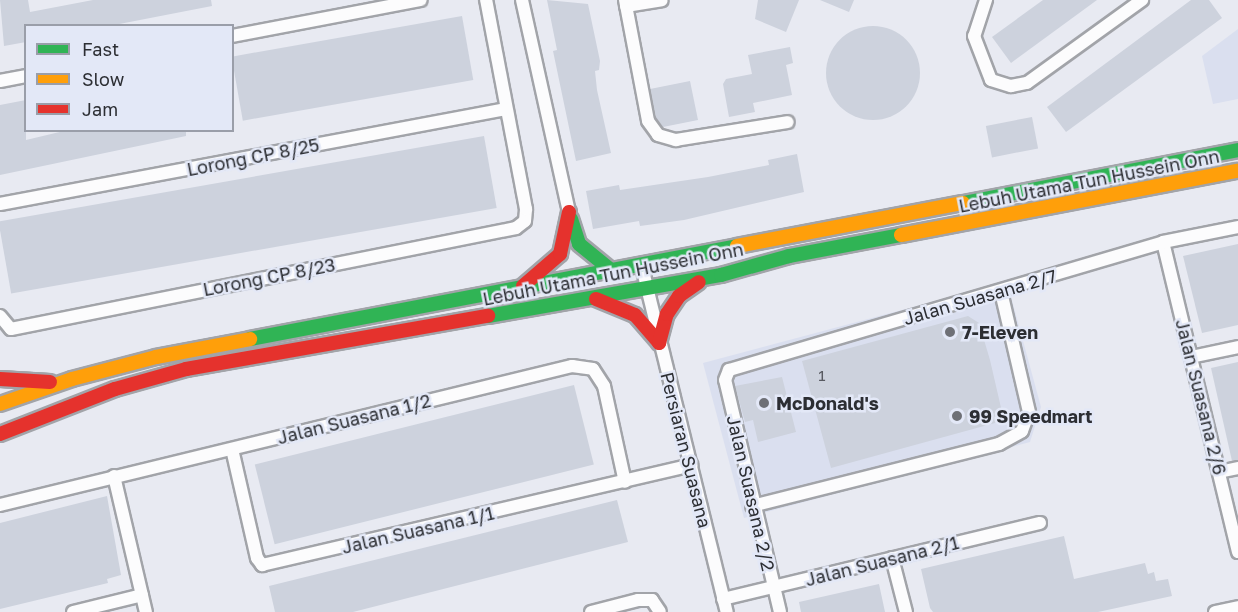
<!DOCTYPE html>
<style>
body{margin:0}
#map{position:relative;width:1238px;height:612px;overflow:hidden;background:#e8eaf2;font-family:"Golos Text",sans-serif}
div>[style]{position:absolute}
.built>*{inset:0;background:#dadfef}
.building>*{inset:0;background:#cdd2dd;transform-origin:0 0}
.round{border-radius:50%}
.roads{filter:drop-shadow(2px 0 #a2a4a9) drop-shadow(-2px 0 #a2a4a9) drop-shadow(0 2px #a2a4a9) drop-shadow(0 -2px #a2a4a9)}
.street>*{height:12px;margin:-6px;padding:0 6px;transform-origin:6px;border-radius:6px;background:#fcfcfd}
.fast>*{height:14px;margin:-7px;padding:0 7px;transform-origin:7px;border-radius:7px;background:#30b455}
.slow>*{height:14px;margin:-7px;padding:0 7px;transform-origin:7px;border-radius:7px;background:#ff9f0a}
.jam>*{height:14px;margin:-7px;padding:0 7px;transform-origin:7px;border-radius:7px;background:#e5322d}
.dots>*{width:16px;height:16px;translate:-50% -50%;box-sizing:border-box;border:3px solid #e3e8f7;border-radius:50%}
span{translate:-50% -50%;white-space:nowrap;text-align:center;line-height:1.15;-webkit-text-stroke:5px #e3e8f7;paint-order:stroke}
.number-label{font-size:15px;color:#585a61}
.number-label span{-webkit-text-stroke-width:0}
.street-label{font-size:18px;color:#2c2e33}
.poi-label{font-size:18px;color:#2c2e33;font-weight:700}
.left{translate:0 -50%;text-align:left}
.legend{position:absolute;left:24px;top:24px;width:210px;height:108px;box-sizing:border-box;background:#e3e8f7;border:2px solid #9a9ea9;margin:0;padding:8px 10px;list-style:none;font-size:18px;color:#2c2e33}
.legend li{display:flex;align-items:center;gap:12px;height:30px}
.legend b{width:30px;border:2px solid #9a9ea9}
</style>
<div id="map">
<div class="built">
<i style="clip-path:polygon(1238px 29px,1238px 99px,1213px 104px,1202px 56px)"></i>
<i style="clip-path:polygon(1007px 282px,1041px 407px,1030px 442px,744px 518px,703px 363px)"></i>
</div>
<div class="building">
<i style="clip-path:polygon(0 0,28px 0,30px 12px,93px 0,211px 0,212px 6px,109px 26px,26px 26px,26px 42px,4px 46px)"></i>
<i style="clip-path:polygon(547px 0,588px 4px,600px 61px,599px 70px,595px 71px,597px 90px,611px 153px,576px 161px,553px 51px,557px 50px)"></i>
<i style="clip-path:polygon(758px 0,799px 0,786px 32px,755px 19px)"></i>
<i style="clip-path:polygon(820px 0,854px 0,849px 12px)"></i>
<i style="clip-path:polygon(1043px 0,1097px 0,1011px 63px,992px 37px)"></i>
<i style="clip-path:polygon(1191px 0,1209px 0,1222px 18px,1066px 132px,1047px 107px)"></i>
<i style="left:462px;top:16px;width:65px;height:234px;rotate:80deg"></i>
<i class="round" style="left:826px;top:26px;width:94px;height:94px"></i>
<i style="clip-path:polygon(790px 47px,793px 63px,786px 65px,792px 95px,753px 103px,755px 112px,729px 117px,723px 84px,726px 79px,752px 74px,748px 55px)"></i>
<i style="clip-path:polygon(690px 81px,698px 120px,663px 127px,656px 118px,650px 89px)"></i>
<i style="clip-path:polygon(26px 100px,26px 140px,68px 130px,186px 130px,186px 136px,0 175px,0 105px)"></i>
<i style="left:1032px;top:117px;width:32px;height:47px;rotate:79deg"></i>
<i style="left:484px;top:136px;width:73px;height:493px;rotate:80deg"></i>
<i style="clip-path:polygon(797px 154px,804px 192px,684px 220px,640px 226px,639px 221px,593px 229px,586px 191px,619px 185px,620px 190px,708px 177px,769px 165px,768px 160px)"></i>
<i style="clip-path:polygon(1238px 244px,1238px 325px,1202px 333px,1183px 256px)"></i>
<i style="clip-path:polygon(968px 316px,979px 323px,990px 360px,1002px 412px,995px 423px,831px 468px,802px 361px)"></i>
<i style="clip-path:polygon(1238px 362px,1238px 460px,1232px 461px,1211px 368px)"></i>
<i style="clip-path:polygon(782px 377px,796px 432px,758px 442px,753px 420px,745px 422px,735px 386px)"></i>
<i style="left:574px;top:385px;width:82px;height:329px;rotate:76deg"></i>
<i style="clip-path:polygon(107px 496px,121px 575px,107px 579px,108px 583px,0 609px,0 523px)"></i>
<i style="clip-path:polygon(617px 500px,628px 542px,353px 612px,275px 612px,269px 586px)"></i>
<i style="clip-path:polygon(1064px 536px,1074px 579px,1145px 563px,1148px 574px,1154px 572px,1156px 581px,1168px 579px,1172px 596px,1098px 612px,933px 612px,930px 608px,921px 569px)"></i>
<i style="clip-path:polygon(879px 584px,885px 612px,801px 612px,799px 602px)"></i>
</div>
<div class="roads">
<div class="street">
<i style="left:522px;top:0;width:217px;rotate:77.5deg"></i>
<i style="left:625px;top:0;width:123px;rotate:79.2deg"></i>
<i style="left:648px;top:121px;width:17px;rotate:54deg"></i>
<i style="left:658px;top:135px;width:19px;rotate:16deg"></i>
<i style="left:676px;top:140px;width:113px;rotate:-9.1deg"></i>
<i style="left:986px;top:0;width:38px;rotate:108deg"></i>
<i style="left:974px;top:36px;width:47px;rotate:68.9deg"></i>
<i style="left:991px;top:80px;width:21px;rotate:17deg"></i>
<i style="left:1011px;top:86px;width:16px;rotate:-11deg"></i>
<i style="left:1027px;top:83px;width:142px;rotate:-35.8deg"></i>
<i style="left:626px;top:6px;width:36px;rotate:-9deg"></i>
<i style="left:232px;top:36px;width:192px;rotate:-10.8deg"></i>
<i style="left:0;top:81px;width:26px;rotate:-11deg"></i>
<i style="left:0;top:204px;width:515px;rotate:-10.63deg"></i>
<i style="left:1163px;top:242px;width:319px;rotate:76.4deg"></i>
<i style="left:642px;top:267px;width:355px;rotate:76.2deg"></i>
<i style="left:0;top:316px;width:17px;rotate:50deg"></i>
<i style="left:11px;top:329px;width:515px;rotate:-11.31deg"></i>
<i style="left:516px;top:228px;width:11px;rotate:-38deg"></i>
<i style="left:525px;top:221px;width:12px;rotate:-85deg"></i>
<i style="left:526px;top:209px;width:213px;rotate:-100.8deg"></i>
<i style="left:1191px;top:357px;width:48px;rotate:-12deg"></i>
<i style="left:232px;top:449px;width:112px;rotate:77.1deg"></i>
<i style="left:257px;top:558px;width:9px;rotate:54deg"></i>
<i style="left:262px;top:565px;width:441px;rotate:-13.1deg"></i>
<i style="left:1219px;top:472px;width:19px;rotate:-12deg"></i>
<i style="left:114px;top:476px;width:140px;rotate:76.8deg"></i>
<i style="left:0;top:505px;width:589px;rotate:-13.66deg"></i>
<i style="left:572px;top:366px;width:21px;rotate:8deg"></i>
<i style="left:593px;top:369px;width:20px;rotate:57deg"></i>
<i style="left:604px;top:386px;width:98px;rotate:77.7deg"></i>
<i style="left:752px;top:506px;width:255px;rotate:-14.1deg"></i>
<i style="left:999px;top:444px;width:26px;rotate:-29deg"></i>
<i style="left:1022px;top:431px;width:20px;rotate:-70deg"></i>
<i style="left:1029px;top:412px;width:123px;rotate:-103.1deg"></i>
<i style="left:892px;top:558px;width:56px;rotate:75.5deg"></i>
<i style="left:723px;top:599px;width:326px;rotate:-13.5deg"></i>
<i style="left:73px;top:612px;width:71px;rotate:-13.8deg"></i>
<i style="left:591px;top:612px;width:49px;rotate:-14.3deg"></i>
<i style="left:638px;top:600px;width:14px"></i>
<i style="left:652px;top:600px;width:14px;rotate:56deg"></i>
<i style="left:780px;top:612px;width:238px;rotate:-103.3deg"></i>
<i style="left:725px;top:380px;width:11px;rotate:-68deg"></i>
<i style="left:729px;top:370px;width:452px;rotate:-16.4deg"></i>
<i style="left:1163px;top:242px;width:76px;rotate:-11.3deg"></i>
<i style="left:1215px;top:612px;width:24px;rotate:-12deg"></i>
</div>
<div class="fast">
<i style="left:963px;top:203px;width:280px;rotate:-10.9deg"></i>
<i style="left:571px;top:219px;width:26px;rotate:72deg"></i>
<i style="left:579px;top:244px;width:41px;rotate:39.1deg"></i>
<i style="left:488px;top:316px;width:237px;rotate:-10deg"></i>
<i style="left:721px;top:275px;width:71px;rotate:-15.6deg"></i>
<i style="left:789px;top:256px;width:114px;rotate:-10.6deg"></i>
<i style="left:250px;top:339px;width:496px;rotate:-10.8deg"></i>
</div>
<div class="slow">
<i style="left:901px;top:235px;width:343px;rotate:-10.8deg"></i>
<i style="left:737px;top:246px;width:230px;rotate:-10.8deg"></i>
<i style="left:0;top:404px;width:76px;rotate:-19.1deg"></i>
<i style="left:72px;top:379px;width:87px;rotate:-14.7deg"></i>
<i style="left:156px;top:357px;width:96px;rotate:-10.8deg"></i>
</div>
<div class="jam">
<i style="left:523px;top:286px;width:49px;rotate:-40.9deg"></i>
<i style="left:560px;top:254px;width:43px;rotate:-77.9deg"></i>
<i style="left:596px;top:299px;width:42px;rotate:22.3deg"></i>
<i style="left:635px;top:315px;width:37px;rotate:49deg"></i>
<i style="left:659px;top:343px;width:30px;rotate:-75deg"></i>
<i style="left:667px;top:314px;width:22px;rotate:-56deg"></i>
<i style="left:679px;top:296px;width:24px;rotate:-35deg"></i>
<i style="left:0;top:379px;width:50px;rotate:3.4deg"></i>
<i style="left:0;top:434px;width:123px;rotate:-21.4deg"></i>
<i style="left:115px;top:389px;width:74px;rotate:-15.7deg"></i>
<i style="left:186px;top:369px;width:307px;rotate:-10deg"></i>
</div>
</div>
<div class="dots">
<i style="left:950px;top:332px;background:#6e7076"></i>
<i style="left:764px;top:403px;background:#6e7076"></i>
<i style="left:957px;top:416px;background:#6e7076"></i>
</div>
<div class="number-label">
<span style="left:822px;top:376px">1</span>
</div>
<div class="street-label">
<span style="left:253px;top:157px;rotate:-11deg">Lorong CP 8/25</span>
<span style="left:1089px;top:181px;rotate:-11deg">Lebuh Utama Tun Hussein Onn</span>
<span style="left:613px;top:274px;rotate:-11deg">Lebuh Utama Tun Hussein Onn</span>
<span style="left:269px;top:277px;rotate:-11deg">Lorong CP 8/23</span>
<span style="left:980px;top:297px;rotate:-16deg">Jalan Suasana 2/7</span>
<span style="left:1201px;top:397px;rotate:76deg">Jalan Suasana 2/6</span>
<span style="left:354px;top:419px;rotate:-14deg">Jalan Suasana 1/2</span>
<span style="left:686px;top:450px;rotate:76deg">Persiaran Suasana</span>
<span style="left:751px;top:493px;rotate:77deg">Jalan Suasana 2/2</span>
<span style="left:418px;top:530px;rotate:-13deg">Jalan Suasana 1/1</span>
<span style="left:882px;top:561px;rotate:-14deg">Jalan Suasana 2/1</span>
</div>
<div class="poi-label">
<span class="left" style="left:962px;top:332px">7-Eleven</span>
<span class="left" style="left:776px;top:403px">McDonald's</span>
<span class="left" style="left:969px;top:416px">99 Speedmart</span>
</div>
<ul class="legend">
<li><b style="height:8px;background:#30b455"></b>Fast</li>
<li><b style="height:8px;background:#ff9f0a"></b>Slow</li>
<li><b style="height:8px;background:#e5322d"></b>Jam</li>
</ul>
</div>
